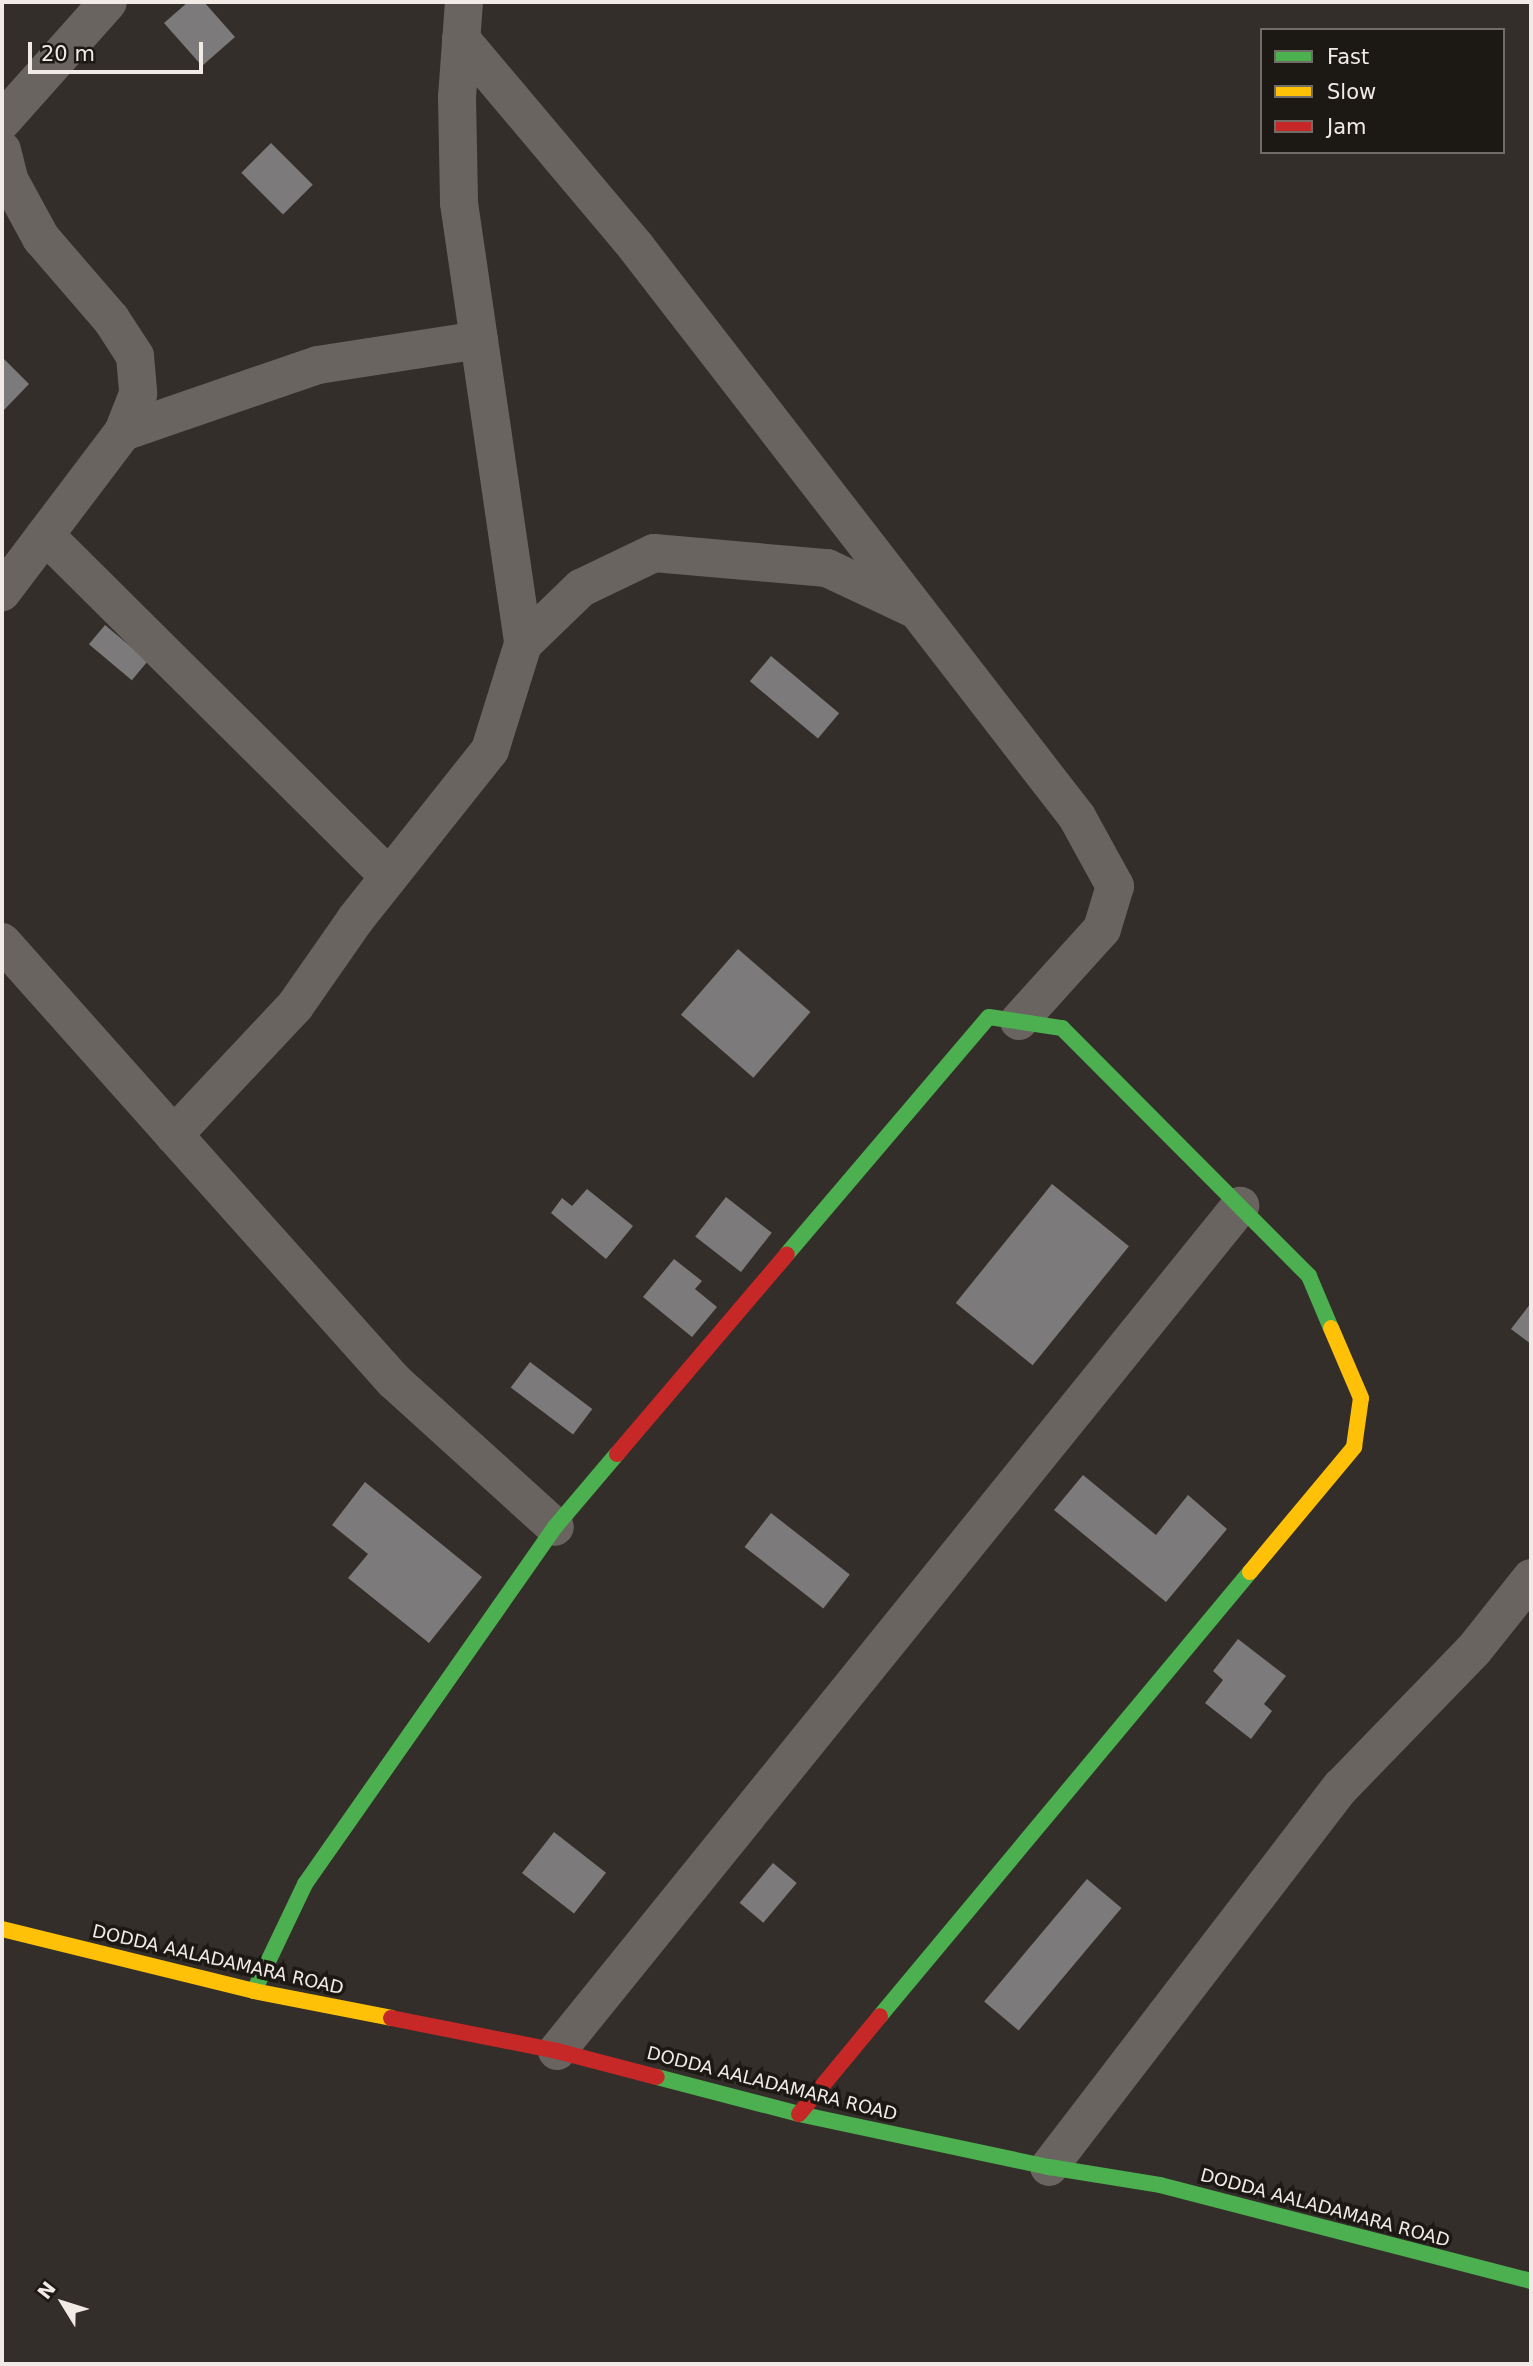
<!DOCTYPE html>
<style>
body{margin:0}
#map{position:relative;width:1533px;height:2366px;overflow:hidden;background:#332e29;font-family:"DejaVu Sans",sans-serif}
div>[style]{position:absolute}
.building>*{inset:0;background:#7d7a7b;transform-origin:0 0}
.street>*{height:38px;margin:-19px;padding:0 19px;transform-origin:19px;border-radius:19px;background:#69645f}
.fast>*{height:16px;margin:-8px;padding:0 8px;transform-origin:8px;border-radius:8px;background:#4caf50}
.slow>*{height:16px;margin:-8px;padding:0 8px;transform-origin:8px;border-radius:8px;background:#ffc107}
.jam>*{height:16px;margin:-8px;padding:0 8px;transform-origin:8px;border-radius:8px;background:#c62828}
span{translate:-50% -50%;white-space:nowrap;text-align:center;line-height:1.15;-webkit-text-stroke:7px #1c1813;paint-order:stroke}
.street-label{font-size:18px;color:#f2ebe5}
.frame{position:absolute;inset:0;border:4px solid #f2ebe5;pointer-events:none}
.legend{position:absolute;left:1260px;top:28px;width:245px;height:126px;box-sizing:border-box;background:#1c1813;border:2px solid #726c67;margin:0;padding:9px 12px;list-style:none;font-size:21px;color:#f2ebe5}
.legend li{display:flex;align-items:center;gap:14px;height:35px}
.legend b{width:35px;border:2px solid #726c67}
.north{position:absolute;left:28px;top:2268px;width:70px;height:70px;-webkit-text-stroke:5px #1c1813;paint-order:stroke;rotate:308deg;font-size:19px;font-weight:700;line-height:28px;text-align:center;color:#f2ebe5}
.north::after{content:'';display:block;margin:auto;width:24px;height:32px;background:#f2ebe5;clip-path:polygon(50% 0,100% 100%,50% 72%,0 100%)}
.scale{position:absolute;left:28px;top:42px;width:175px;height:32px;box-sizing:border-box;border:4px solid #f2ebe5;border-top:0;padding-left:9px;font-size:21px;line-height:24px;white-space:nowrap;color:#f2ebe5;-webkit-text-stroke:5px #1c1813;paint-order:stroke}
</style>
<div id="map">
<div class="building">
<i style="clip-path:polygon(188px 2px,204px 2px,235px 37px,202px 66px,164px 23px)"></i>
<i style="left:271px;top:143px;width:59px;height:42px;rotate:45deg"></i>
<i style="clip-path:polygon(2px 357px,29px 384px,4px 410px,2px 408px)"></i>
<i style="left:105px;top:625px;width:56px;height:25px;rotate:40deg"></i>
<i style="left:771px;top:656px;width:89px;height:33px;rotate:40deg"></i>
<i style="left:738px;top:949px;width:96px;height:87px;rotate:41deg"></i>
<i style="left:1052px;top:1184px;width:99px;height:153px;rotate:39deg"></i>
<i style="clip-path:polygon(587px 1189px,633px 1226px,606px 1259px,551px 1213px,562px 1198px,572px 1206px)"></i>
<i style="left:726px;top:1197px;width:58px;height:50px;rotate:38deg"></i>
<i style="clip-path:polygon(674px 1259px,702px 1281px,695px 1289px,717px 1307px,692px 1337px,643px 1297px)"></i>
<i style="clip-path:polygon(1531px 1303px,1531px 1344px,1511px 1329px)"></i>
<i style="left:530px;top:1362px;width:78px;height:32px;rotate:37deg"></i>
<i style="clip-path:polygon(1083px 1475px,1156px 1535px,1188px 1495px,1227px 1529px,1166px 1602px,1054px 1510px)"></i>
<i style="clip-path:polygon(365px 1482px,482px 1577px,429px 1643px,348px 1578px,368px 1554px,332px 1525px)"></i>
<i style="left:771px;top:1513px;width:100px;height:43px;rotate:38deg"></i>
<i style="clip-path:polygon(1238px 1639px,1286px 1676px,1264px 1704px,1272px 1711px,1251px 1739px,1205px 1703px,1223px 1680px,1213px 1671px)"></i>
<i style="left:554px;top:1832px;width:66px;height:52px;rotate:38deg"></i>
<i style="left:773px;top:1863px;width:31px;height:52px;rotate:40deg"></i>
<i style="left:1087px;top:1879px;width:45px;height:160px;rotate:40deg"></i>
</div>
<div class="street">
<i style="left:464px;top:2px;width:95px;rotate:94.2deg"></i>
<i style="left:457px;top:97px;width:106px;rotate:88.9deg"></i>
<i style="left:459px;top:203px;width:446px;rotate:81.7deg"></i>
<i style="left:523px;top:644px;width:111px;rotate:107.3deg"></i>
<i style="left:490px;top:750px;width:217px;rotate:128.5deg"></i>
<i style="left:355px;top:920px;width:105px;rotate:124.9deg"></i>
<i style="left:295px;top:1006px;width:177px;rotate:133.2deg"></i>
<i style="left:174px;top:1135px;width:330px;rotate:48.2deg"></i>
<i style="left:394px;top:1381px;width:217px;rotate:42.2deg"></i>
<i style="left:461px;top:39px;width:272px;rotate:49.9deg"></i>
<i style="left:636px;top:247px;width:721px;rotate:52.27deg"></i>
<i style="left:1077px;top:817px;width:79px;rotate:61.2deg"></i>
<i style="left:1115px;top:886px;width:45px;rotate:106.8deg"></i>
<i style="left:1102px;top:929px;width:124px;rotate:132.1deg"></i>
<i style="left:2px;top:121px;width:159px;rotate:-48.3deg"></i>
<i style="left:2px;top:150px;width:32px;rotate:76deg"></i>
<i style="left:10px;top:181px;width:65px;rotate:61.5deg"></i>
<i style="left:41px;top:238px;width:107px;rotate:49.2deg"></i>
<i style="left:111px;top:319px;width:44px;rotate:57deg"></i>
<i style="left:135px;top:356px;width:38px;rotate:85deg"></i>
<i style="left:138px;top:394px;width:41px;rotate:111.5deg"></i>
<i style="left:123px;top:432px;width:201px;rotate:127.1deg"></i>
<i style="left:123px;top:432px;width:206px;rotate:-19deg"></i>
<i style="left:318px;top:365px;width:163px;rotate:-8.8deg"></i>
<i style="left:45px;top:535px;width:485px;rotate:44.8deg"></i>
<i style="left:523px;top:644px;width:81px;rotate:-44deg"></i>
<i style="left:581px;top:588px;width:81px;rotate:-25.6deg"></i>
<i style="left:654px;top:553px;width:174px;rotate:5deg"></i>
<i style="left:827px;top:568px;width:94px;rotate:25.2deg"></i>
<i style="left:2px;top:942px;width:259px;rotate:48.3deg"></i>
<i style="left:557px;top:2051px;width:1087px;rotate:-51.05deg"></i>
<i style="left:1049px;top:2167px;width:479px;rotate:-52.5deg"></i>
<i style="left:1341px;top:1787px;width:190px;rotate:-45.9deg"></i>
<i style="left:1473px;top:1651px;width:93px;rotate:-51.5deg"></i>
</div>
<div class="fast">
<i style="left:787px;top:1254px;width:311px;rotate:-49.6deg"></i>
<i style="left:989px;top:1017px;width:74px;rotate:8.6deg"></i>
<i style="left:1062px;top:1028px;width:350px;rotate:45.1deg"></i>
<i style="left:1309px;top:1276px;width:56px;rotate:67.1deg"></i>
<i style="left:254px;top:1991px;width:119px;rotate:-64.5deg"></i>
<i style="left:305px;top:1884px;width:436px;rotate:-55deg"></i>
<i style="left:555px;top:1527px;width:96px;rotate:-49.7deg"></i>
<i style="left:880px;top:2016px;width:578px;rotate:-50.19deg"></i>
<i style="left:657px;top:2077px;width:147px;rotate:14.6deg"></i>
<i style="left:799px;top:2114px;width:256px;rotate:12deg"></i>
<i style="left:1049px;top:2167px;width:112px;rotate:9.2deg"></i>
<i style="left:1160px;top:2185px;width:383px;rotate:14.5deg"></i>
</div>
<div class="slow">
<i style="left:1250px;top:1572px;width:163px;rotate:-50.2deg"></i>
<i style="left:1354px;top:1447px;width:49px;rotate:-81.9deg"></i>
<i style="left:1361px;top:1398px;width:76px;rotate:-113.2deg"></i>
<i style="left:2px;top:1929px;width:260px;rotate:13.8deg"></i>
<i style="left:254px;top:1991px;width:140px;rotate:11.1deg"></i>
</div>
<div class="jam">
<i style="left:617px;top:1454px;width:262px;rotate:-49.6deg"></i>
<i style="left:391px;top:2018px;width:169px;rotate:11.2deg"></i>
<i style="left:557px;top:2051px;width:103px;rotate:14.6deg"></i>
<i style="left:799px;top:2114px;width:127px;rotate:-50.4deg"></i>
</div>
<div class="street-label">
<span style="left:218px;top:1960px;rotate:13deg">DODDA AALADAMARA ROAD</span>
<span style="left:772px;top:2084px;rotate:14deg">DODDA AALADAMARA ROAD</span>
<span style="left:1325px;top:2208px;rotate:15deg">DODDA AALADAMARA ROAD</span>
</div>
<div class="frame"></div>
<ul class="legend">
<li><b style="height:9px;background:#4caf50"></b>Fast</li>
<li><b style="height:9px;background:#ffc107"></b>Slow</li>
<li><b style="height:9px;background:#c62828"></b>Jam</li>
</ul>
<div class="north">N</div>
<div class="scale">20 m</div>
</div>
